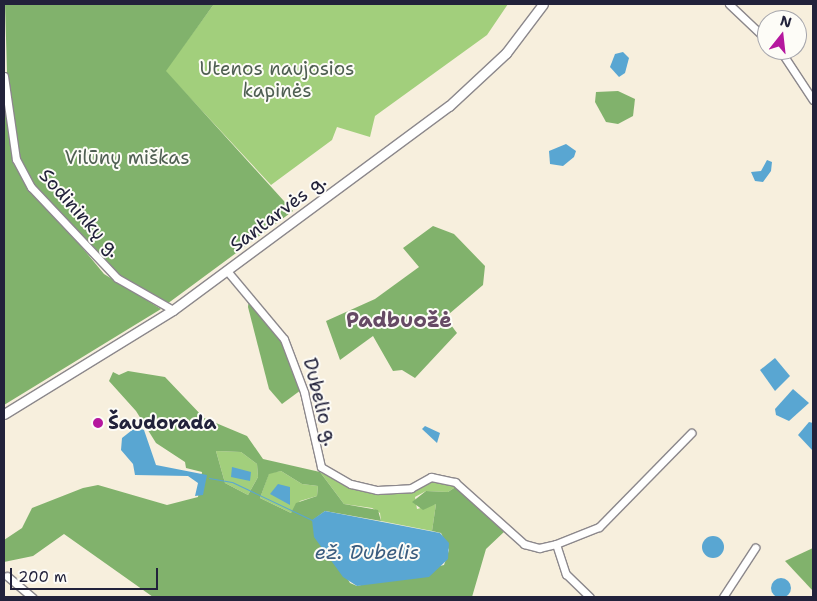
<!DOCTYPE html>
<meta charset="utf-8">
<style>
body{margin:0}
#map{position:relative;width:817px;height:601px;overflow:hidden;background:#f7efdd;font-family:"Shantell Sans",sans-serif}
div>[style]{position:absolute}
.green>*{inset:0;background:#a2cf7c}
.forest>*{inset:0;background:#81b26c}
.water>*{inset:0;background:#59a6d2}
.round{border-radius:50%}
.stream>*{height:1px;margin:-0.5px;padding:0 0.5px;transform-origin:0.5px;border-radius:0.5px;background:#59a6d2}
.roads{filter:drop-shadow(1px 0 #8c888c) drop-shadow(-1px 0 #8c888c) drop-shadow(0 1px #8c888c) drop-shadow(0 -1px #8c888c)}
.minor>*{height:7px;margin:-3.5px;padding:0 3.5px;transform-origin:3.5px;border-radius:3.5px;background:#fff}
.major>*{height:9px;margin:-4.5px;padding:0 4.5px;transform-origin:4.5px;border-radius:4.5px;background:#fff}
.dots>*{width:14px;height:14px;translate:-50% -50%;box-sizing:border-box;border:2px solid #fdfcf7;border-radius:50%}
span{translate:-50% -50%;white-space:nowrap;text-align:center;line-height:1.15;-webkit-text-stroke:4px #fdfcf7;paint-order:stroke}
.park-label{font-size:19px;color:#4f5f52}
.street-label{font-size:19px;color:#22223b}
.poi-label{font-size:19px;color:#22223b;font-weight:700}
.left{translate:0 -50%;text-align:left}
.water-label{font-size:20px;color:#3b5d7f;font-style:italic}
.quarter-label{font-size:21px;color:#664a65;font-weight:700}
.frame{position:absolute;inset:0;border:5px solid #22223b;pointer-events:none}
.north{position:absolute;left:757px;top:10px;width:50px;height:50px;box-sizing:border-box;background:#fdfcf7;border:1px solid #a5a5ac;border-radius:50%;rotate:16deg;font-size:14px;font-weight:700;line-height:20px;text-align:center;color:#22223b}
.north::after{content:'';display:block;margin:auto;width:18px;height:22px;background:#b5179e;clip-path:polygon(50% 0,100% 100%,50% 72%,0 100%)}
.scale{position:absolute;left:10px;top:568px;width:148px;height:22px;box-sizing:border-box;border:2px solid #22223b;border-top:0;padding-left:6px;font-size:15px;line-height:18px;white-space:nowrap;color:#22223b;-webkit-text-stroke:4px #fdfcf7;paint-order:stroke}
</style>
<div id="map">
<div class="green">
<i style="clip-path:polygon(214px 4px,508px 4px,487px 35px,375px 116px,370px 137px,337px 127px,332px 140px,271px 185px,165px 71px)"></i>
<i style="clip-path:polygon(216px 451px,241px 452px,257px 464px,258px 477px,248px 495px,225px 483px)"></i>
<i style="clip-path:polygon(281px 471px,302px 484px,318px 486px,317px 496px,300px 501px,291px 513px,260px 498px,269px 473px)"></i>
<i style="clip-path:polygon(320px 472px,345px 483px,404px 491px,435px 478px,457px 486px,448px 492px,426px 491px,415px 497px,417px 509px,436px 504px,432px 531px,381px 521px,380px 513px,372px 508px,344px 504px)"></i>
</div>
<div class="forest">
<i style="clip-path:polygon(5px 4px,214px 4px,166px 71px,293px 211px,167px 304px,117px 274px,35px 187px,20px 157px,7px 73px)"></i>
<i style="clip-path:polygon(618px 91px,635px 99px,633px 116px,618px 124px,606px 122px,595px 102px,596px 92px)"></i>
<i style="clip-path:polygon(4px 95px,14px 165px,104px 274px,161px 309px,4px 405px)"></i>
<i style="clip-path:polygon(433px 226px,454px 234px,485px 266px,483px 285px,449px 314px,448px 321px,457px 333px,415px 378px,402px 370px,393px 371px,373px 336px,340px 360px,326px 321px,375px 299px,419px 267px,403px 248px)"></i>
<i style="clip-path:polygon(249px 297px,285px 344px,301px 390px,282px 404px,269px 389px,248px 307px)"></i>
<i style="clip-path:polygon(evenodd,128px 371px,165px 377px,204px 418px,247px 436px,263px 459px,320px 472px,344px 504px,378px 510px,381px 521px,325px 511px,313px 520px,350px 583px,357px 586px,444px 565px,449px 550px,441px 533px,432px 531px,436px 504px,423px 510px,412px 502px,426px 491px,448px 492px,457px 486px,505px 531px,486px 549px,472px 597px,153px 597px,64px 534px,33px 556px,4px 562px,4px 540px,22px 528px,32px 508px,83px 488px,98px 485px,167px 505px,198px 497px,202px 472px,186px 468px,185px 462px,156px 443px,136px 411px,109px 381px,113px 372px,119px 375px,128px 371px,216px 451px,241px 452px,257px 464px,258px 477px,248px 495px,225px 483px,216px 451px,128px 371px,281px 471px,302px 484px,318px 486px,317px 496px,296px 503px,291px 513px,260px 498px,269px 474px,281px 471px)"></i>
<i style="clip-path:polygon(813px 548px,813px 591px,785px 561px)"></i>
</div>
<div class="water">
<i style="clip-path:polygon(623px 52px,629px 58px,625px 73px,619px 77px,610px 67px,615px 54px)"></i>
<i style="clip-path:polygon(566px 144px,576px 151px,574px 157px,563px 166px,550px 164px,549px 151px)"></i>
<i style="clip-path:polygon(767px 160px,772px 162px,771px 171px,763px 182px,755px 181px,751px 172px,761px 171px)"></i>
<i style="clip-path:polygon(775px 358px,790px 376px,775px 391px,760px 370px)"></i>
<i style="clip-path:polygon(793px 389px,809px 403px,789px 421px,776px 415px,775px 409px)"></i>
<i style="clip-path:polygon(809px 422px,813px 423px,813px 451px,798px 435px)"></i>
<i style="clip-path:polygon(425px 426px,440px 433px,437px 443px,422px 429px)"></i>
<i style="clip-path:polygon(136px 427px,144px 430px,156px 465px,207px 475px,203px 495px,195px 496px,198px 483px,188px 476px,135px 475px,133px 464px,121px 450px,122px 438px)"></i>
<i style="clip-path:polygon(232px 467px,251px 472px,250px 481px,231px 477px)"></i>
<i style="clip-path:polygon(278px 484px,290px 487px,290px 505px,270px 494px)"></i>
<i style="clip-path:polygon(325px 511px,440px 533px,449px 543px,448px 559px,429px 577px,357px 586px,343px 577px,314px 537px,312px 520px)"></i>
<i class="round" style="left:702px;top:536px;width:22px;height:22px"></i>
<i class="round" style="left:771px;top:578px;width:20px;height:20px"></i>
</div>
<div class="stream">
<i style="left:209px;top:478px;width:23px;rotate:10deg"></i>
<i style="left:232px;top:482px;width:89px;rotate:25.4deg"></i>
</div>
<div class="roads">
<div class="minor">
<i style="left:729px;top:4px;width:52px;rotate:43.5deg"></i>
<i style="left:780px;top:50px;width:60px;rotate:56.6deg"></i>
<i style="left:4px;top:76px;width:84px;rotate:81.8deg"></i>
<i style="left:16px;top:159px;width:32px;rotate:62deg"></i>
<i style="left:31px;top:187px;width:125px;rotate:46.6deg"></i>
<i style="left:117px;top:278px;width:64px;rotate:29.7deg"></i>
<i style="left:228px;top:272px;width:87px;rotate:50.1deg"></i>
<i style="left:284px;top:339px;width:57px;rotate:69.3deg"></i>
<i style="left:304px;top:392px;width:77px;rotate:77.2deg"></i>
<i style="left:321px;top:467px;width:34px;rotate:30deg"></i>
<i style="left:351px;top:484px;width:27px;rotate:13deg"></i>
<i style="left:377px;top:490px;width:34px;rotate:-3deg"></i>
<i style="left:411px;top:488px;width:23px;rotate:-29deg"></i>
<i style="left:431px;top:477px;width:25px;rotate:12deg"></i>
<i style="left:455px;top:482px;width:93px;rotate:41.9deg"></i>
<i style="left:524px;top:544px;width:16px;rotate:15deg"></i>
<i style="left:539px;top:548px;width:17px;rotate:-13deg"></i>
<i style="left:556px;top:544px;width:32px;rotate:72deg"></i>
<i style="left:566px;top:574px;width:33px;rotate:44deg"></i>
<i style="left:556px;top:544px;width:46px;rotate:-21.6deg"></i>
<i style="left:599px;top:527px;width:132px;rotate:-45.6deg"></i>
<i style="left:7px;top:576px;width:33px;rotate:40deg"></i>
<i style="left:723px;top:597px;width:59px;rotate:-56.9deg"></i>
</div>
<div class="major">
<i style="left:4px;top:414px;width:198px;rotate:-31.6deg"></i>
<i style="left:173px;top:310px;width:343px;rotate:-36.5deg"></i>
<i style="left:449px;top:106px;width:78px;rotate:-42.9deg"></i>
<i style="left:506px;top:53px;width:61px;rotate:-52.9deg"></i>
</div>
</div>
<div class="dots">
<i style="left:98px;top:423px;background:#b5179e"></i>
</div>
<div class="park-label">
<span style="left:277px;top:80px">Utenos naujosios<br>kapinės</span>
<span style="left:127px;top:158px">Vilūnų miškas</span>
</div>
<div class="street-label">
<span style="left:80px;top:213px;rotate:48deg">Sodininkų g.</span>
<span style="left:278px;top:213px;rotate:-37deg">Santarvės g.</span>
<span style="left:320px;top:402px;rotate:76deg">Dubelio g.</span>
</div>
<div class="poi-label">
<span class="left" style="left:108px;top:423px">Šaudorada</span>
</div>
<div class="water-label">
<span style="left:367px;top:552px">ež. Dubelis</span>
</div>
<div class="quarter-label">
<span style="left:399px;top:320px">Padbuožė</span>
</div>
<div class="frame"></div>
<div class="north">N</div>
<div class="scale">200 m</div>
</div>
